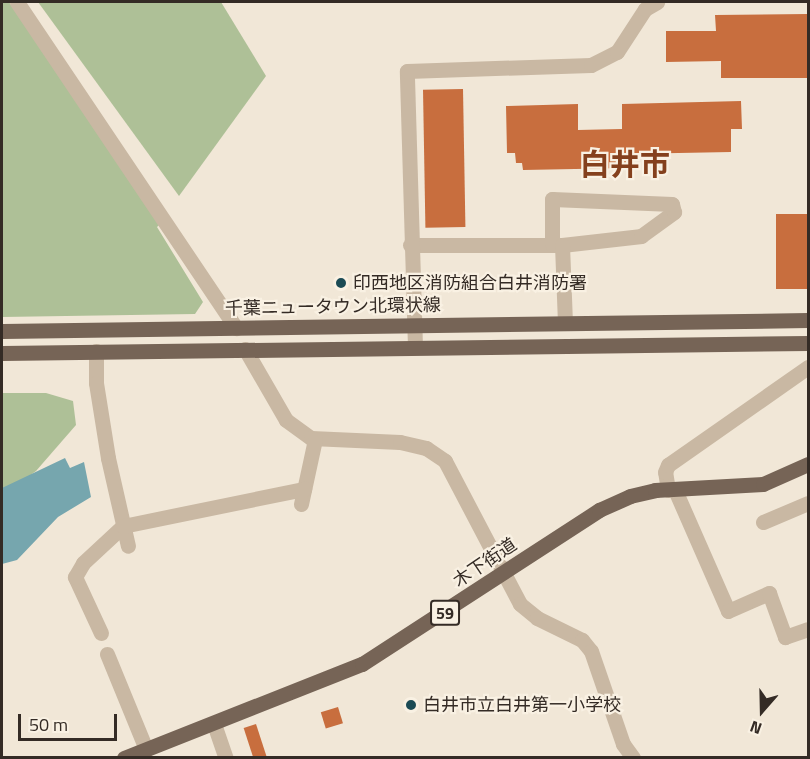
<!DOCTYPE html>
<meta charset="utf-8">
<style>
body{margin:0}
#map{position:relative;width:810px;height:759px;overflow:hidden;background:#f1e7d7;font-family:"Titillium Web","Noto Sans JP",sans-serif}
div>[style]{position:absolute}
.green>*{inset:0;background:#aec097}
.water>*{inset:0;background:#76a6ae}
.building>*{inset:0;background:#c86e3e;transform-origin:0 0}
.minor>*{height:15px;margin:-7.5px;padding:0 7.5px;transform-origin:7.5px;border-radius:7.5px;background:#c9b8a3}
.major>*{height:15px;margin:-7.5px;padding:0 7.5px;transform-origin:7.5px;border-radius:7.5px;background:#766456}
.dots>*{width:16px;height:16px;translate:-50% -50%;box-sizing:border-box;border:3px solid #f9f1e3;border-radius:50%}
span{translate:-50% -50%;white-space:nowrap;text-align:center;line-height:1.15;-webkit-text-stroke:4.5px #f9f1e3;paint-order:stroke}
.shield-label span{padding:2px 4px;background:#f9f1e3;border:2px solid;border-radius:4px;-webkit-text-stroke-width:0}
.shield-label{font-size:16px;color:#342b25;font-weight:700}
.poi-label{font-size:18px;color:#342b25}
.left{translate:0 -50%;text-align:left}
.street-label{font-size:18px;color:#342b25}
.town-label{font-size:30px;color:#84401d;font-weight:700}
.frame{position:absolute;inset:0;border:3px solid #342b25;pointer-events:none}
.north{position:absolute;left:732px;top:681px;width:60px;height:60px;-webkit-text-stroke:4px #f9f1e3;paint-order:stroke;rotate:200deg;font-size:16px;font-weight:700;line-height:24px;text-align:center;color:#342b25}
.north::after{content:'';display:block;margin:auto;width:21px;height:27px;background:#342b25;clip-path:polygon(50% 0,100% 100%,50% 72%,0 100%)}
.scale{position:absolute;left:18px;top:714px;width:99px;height:27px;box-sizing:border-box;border:3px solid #342b25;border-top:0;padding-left:8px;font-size:18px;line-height:21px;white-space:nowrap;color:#342b25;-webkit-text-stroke:4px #f9f1e3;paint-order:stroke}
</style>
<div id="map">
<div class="green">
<i style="clip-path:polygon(2px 2px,9px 2px,160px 224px,157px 227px,203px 302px,195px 314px,2px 317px)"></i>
<i style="clip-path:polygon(38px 2px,221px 2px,266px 76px,179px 196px)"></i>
<i style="clip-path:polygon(2px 393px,46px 393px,73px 401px,76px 425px,36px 471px,2px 496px)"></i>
</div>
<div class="water">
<i style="clip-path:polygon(65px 458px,70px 468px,84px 462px,91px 497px,58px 517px,17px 560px,2px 564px,2px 488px)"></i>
</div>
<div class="building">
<i style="clip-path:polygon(808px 14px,808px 78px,721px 78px,721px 61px,666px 62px,666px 31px,716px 31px,715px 15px)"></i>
<i style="left:463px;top:89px;width:138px;height:40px;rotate:89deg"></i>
<i style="clip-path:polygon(741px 101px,742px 129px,731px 129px,731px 152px,626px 154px,627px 168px,523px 170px,522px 163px,516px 163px,515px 153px,507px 153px,506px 106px,578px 104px,578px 130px,622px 129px,622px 104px)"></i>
<i style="left:808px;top:214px;width:75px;height:32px;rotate:90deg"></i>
<i style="left:338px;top:707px;width:17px;height:18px;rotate:73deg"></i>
<i style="left:256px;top:724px;width:36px;height:13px;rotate:72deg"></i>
</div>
<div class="minor">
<i style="left:17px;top:2px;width:393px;rotate:56.1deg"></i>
<i style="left:410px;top:245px;width:152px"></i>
<i style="left:562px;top:245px;width:80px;rotate:-6.5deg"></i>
<i style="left:641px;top:236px;width:41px;rotate:-36deg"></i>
<i style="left:674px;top:212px;width:8px;rotate:-104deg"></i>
<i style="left:672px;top:204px;width:120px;rotate:-177.6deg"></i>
<i style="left:552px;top:199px;width:45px;rotate:90deg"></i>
<i style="left:562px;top:245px;width:78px;rotate:87.8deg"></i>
<i style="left:415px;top:347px;width:276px;rotate:-91.7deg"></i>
<i style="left:407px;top:71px;width:184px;rotate:-1.9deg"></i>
<i style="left:591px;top:65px;width:29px;rotate:-27deg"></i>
<i style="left:617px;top:52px;width:51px;rotate:-56.9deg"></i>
<i style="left:645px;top:9px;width:14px;rotate:-30deg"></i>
<i style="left:245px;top:349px;width:82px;rotate:60deg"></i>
<i style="left:286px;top:420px;width:31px;rotate:36deg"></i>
<i style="left:311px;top:438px;width:89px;rotate:2.6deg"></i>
<i style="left:400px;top:442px;width:27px;rotate:13deg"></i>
<i style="left:426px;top:448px;width:23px;rotate:34deg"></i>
<i style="left:445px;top:461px;width:161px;rotate:62.3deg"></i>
<i style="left:520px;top:604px;width:22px;rotate:39deg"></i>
<i style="left:537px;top:618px;width:50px;rotate:26.1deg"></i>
<i style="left:582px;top:640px;width:14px;rotate:51deg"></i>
<i style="left:591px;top:651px;width:98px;rotate:71deg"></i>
<i style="left:623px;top:744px;width:17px;rotate:54deg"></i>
<i style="left:96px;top:351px;width:32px;rotate:90deg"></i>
<i style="left:96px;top:383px;width:76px;rotate:80.9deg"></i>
<i style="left:108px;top:458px;width:90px;rotate:77.2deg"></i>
<i style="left:668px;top:490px;width:18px;rotate:-99deg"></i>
<i style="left:665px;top:472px;width:8px;rotate:-67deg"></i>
<i style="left:668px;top:465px;width:171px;rotate:-35deg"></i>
<i style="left:675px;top:490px;width:132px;rotate:66.3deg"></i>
<i style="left:728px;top:611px;width:45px;rotate:-23.7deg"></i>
<i style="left:769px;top:593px;width:47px;rotate:70deg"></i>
<i style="left:785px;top:637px;width:24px;rotate:-19deg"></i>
<i style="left:301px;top:504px;width:66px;rotate:-77.8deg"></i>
<i style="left:763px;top:522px;width:49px;rotate:-22.9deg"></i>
<i style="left:101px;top:633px;width:62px;rotate:-114.9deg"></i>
<i style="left:75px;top:577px;width:16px;rotate:-60deg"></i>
<i style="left:83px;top:563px;width:54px;rotate:-42.8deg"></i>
<i style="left:123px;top:526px;width:185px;rotate:-11.6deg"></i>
<i style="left:107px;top:654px;width:103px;rotate:67.7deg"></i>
<i style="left:214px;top:724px;width:36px;rotate:71deg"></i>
</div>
<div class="major">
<i style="left:2px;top:331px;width:806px;rotate:-0.78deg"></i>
<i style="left:2px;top:353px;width:806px;rotate:-0.71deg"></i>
<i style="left:124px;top:758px;width:256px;rotate:-21.6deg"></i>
<i style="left:362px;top:664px;width:283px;rotate:-33deg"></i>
<i style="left:599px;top:510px;width:34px;rotate:-24deg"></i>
<i style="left:630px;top:496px;width:26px;rotate:-13deg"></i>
<i style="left:655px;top:490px;width:108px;rotate:-3.2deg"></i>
<i style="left:763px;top:484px;width:49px;rotate:-24deg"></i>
</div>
<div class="dots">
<i style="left:341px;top:283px;background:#1b4b55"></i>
<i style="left:411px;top:705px;background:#1b4b55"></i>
</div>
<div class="shield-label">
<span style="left:445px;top:613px">59</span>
</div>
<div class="poi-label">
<span class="left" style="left:353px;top:283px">印西地区消防組合白井消防署</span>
<span class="left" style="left:423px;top:705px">白井市立白井第一小学校</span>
</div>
<div class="street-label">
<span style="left:333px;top:307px;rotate:-1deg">千葉ニュータウン北環状線</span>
<span style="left:485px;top:563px;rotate:-34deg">木下街道</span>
</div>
<div class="town-label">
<span style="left:625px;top:164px">白井市</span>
</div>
<div class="frame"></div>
<div class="north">N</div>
<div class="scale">50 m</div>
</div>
